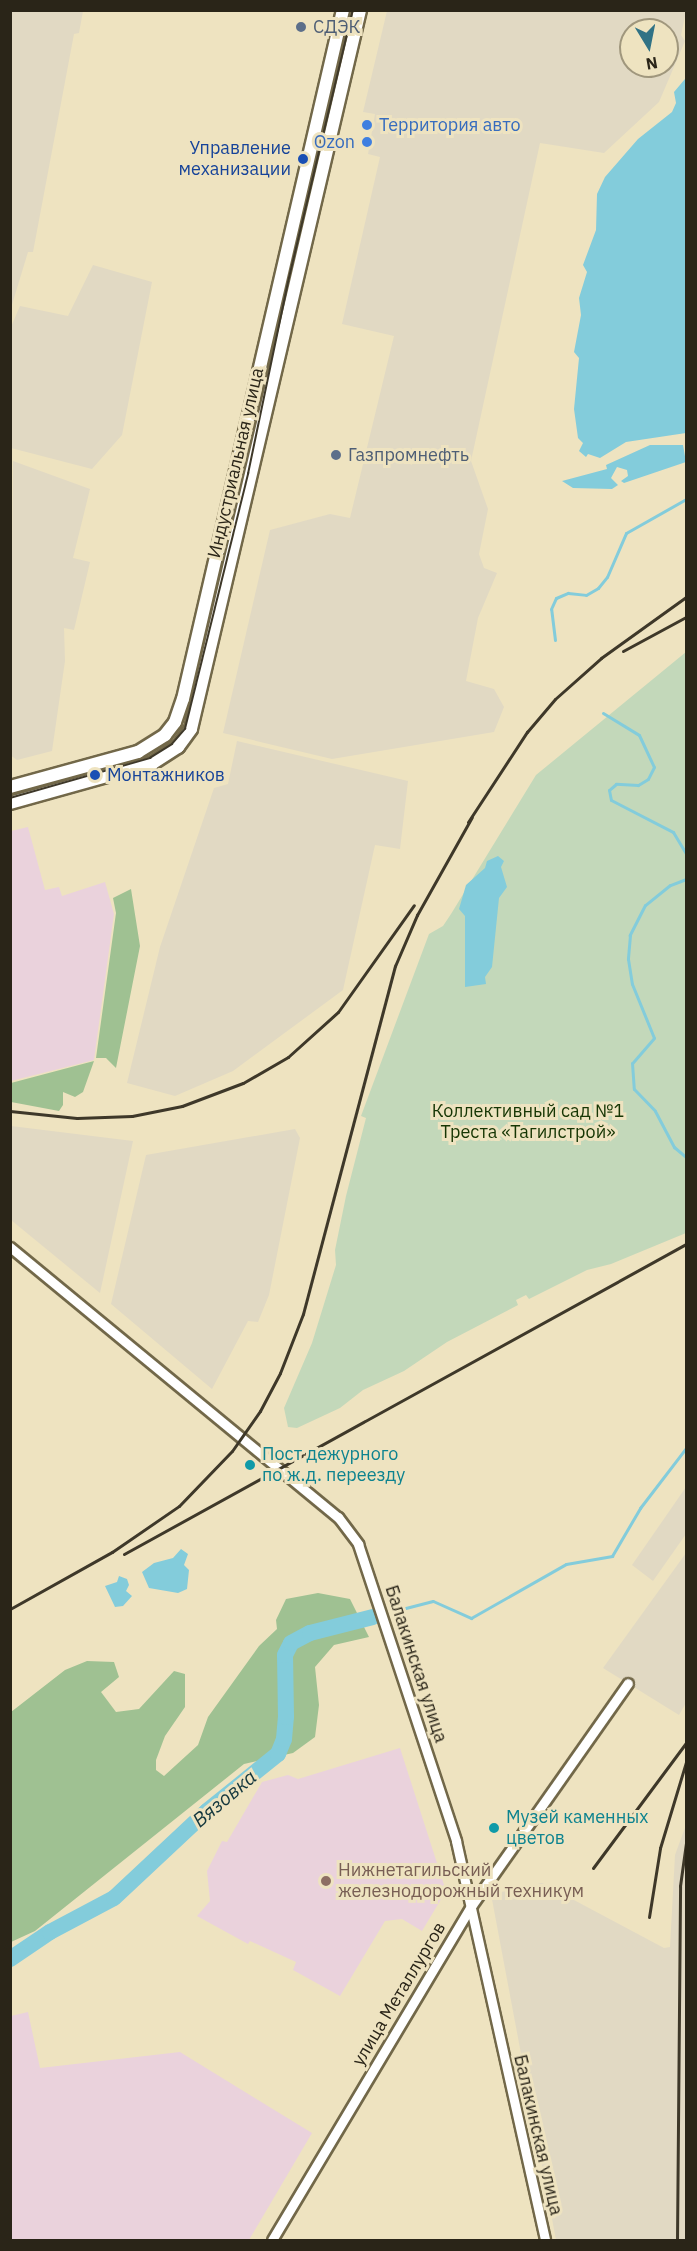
<!DOCTYPE html>
<meta charset="utf-8">
<style>
body{margin:0}
#map{position:relative;width:697px;height:2251px;overflow:hidden;background:#eee3c0;font-family:"IBM Plex Sans",sans-serif}
div>[style]{position:absolute}
.industrial>*{inset:0;background:#e1d9c3}
.education>*{inset:0;background:#ead2dc}
.green>*{inset:0;background:#c3d8ba}
.forest>*{inset:0;background:#9fc192}
.water>*{inset:0;background:#83ccdb}
.stream>*{height:3px;margin:-1.5px;padding:0 1.5px;transform-origin:1.5px;border-radius:1.5px;background:#83ccdb}
.river>*{height:16px;margin:-8px;padding:0 8px;transform-origin:8px;border-radius:8px;background:#83ccdb}
.roads{filter:drop-shadow(2px 0 #726849) drop-shadow(-2px 0 #726849) drop-shadow(0 2px #726849) drop-shadow(0 -2px #726849)}
.minor>*{height:9px;margin:-4.5px;padding:0 4.5px;transform-origin:4.5px;border-radius:4.5px;background:#fff}
.major>*{height:12px;margin:-6px;padding:0 6px;transform-origin:6px;border-radius:6px;background:#fff}
.tram>*{height:1.5px;margin:-0.75px;padding:0 0.75px;transform-origin:0.75px;border-radius:0.75px;background:#3e3829}
.rail>*{height:3px;margin:-1.5px;padding:0 1.5px;transform-origin:1.5px;border-radius:1.5px;background:#3e3829}
.dots>*{width:16px;height:16px;translate:-50% -50%;box-sizing:border-box;border:3px solid #eee3c0;border-radius:50%}
span{translate:-50% -50%;white-space:nowrap;text-align:center;line-height:1.15;-webkit-text-stroke:6px #eee3c0;paint-order:stroke}
.service-label{font-size:18px;color:#4e5e75}
.left{translate:0 -50%;text-align:left}
.shop-label{font-size:18px;color:#366cbe}
.right{translate:-100% -50%;text-align:right}
.transit-label{font-size:18px;color:#164399}
.street-label{font-size:18px;color:#2a2518}
.park-label{font-size:18px;color:#163604}
.culture-label{font-size:18px;color:#0d838f}
.education-label{font-size:18px;color:#785e54}
.water-label{font-size:20px;color:#12363d;font-style:italic}
.frame{position:absolute;inset:0;border:12px solid #2a2518;pointer-events:none}
.north{position:absolute;left:619px;top:18px;width:60px;height:60px;box-sizing:border-box;background:#eee3c0;border:2px solid #a0977d;border-radius:50%;rotate:170deg;font-size:16px;font-weight:700;line-height:24px;text-align:center;color:#2a2518}
.north::after{content:'';display:block;margin:auto;width:21px;height:27px;background:#307285;clip-path:polygon(50% 0,100% 100%,50% 72%,0 100%)}
</style>
<div id="map">
<div class="industrial">
<i style="clip-path:polygon(11px 10px,83px 11px,79px 33px,74px 34px,33px 252px,28px 252px,11px 308px)"></i>
<i style="clip-path:polygon(evenodd,387px 11px,686px 12px,681px 35px,685px 41px,659px 102px,604px 153px,540px 143px,471px 461px,488px 509px,479px 554px,484px 568px,497px 573px,478px 618px,466px 681px,494px 689px,504px 707px,494px 732px,332px 759px,223px 733px,270px 530px,330px 514px,350px 518px,394px 336px,342px 324px,380px 157px,368px 154px,375px 114px,363px 112px,387px 11px,631px 30px,667px 30px,667px 66px,631px 66px,631px 30px)"></i>
<i style="clip-path:polygon(93px 265px,152px 282px,122px 435px,92px 469px,11px 448px,10px 329px,20px 306px,68px 316px)"></i>
<i style="clip-path:polygon(13px 461px,90px 489px,73px 558px,90px 562px,74px 630px,64px 628px,65px 661px,52px 751px,17px 760px,10px 755px)"></i>
<i style="clip-path:polygon(237px 741px,408px 781px,400px 849px,375px 845px,343px 990px,233px 1071px,175px 1096px,127px 1083px,160px 947px,214px 788px,228px 784px)"></i>
<i style="clip-path:polygon(11px 1126px,133px 1141px,100px 1293px,11px 1220px)"></i>
<i style="clip-path:polygon(295px 1129px,300px 1138px,269px 1295px,258px 1322px,248px 1321px,212px 1389px,111px 1304px,146px 1155px)"></i>
<i style="clip-path:polygon(686px 1487px,686px 1534px,653px 1581px,632px 1565px)"></i>
<i style="clip-path:polygon(686px 1553px,686px 1703px,679px 1715px,603px 1668px)"></i>
<i style="clip-path:polygon(686px 1825px,686px 2240px,556px 2240px,491px 1894px,542px 1883px,664px 1948px,670px 1947px,675px 1855px)"></i>
</div>
<div class="education">
<i style="clip-path:polygon(28px 827px,45px 890px,59px 887px,62px 896px,105px 882px,114px 914px,94px 1060px,11px 1081px,11px 831px)"></i>
<i style="clip-path:polygon(400px 1748px,446px 1891px,422px 1931px,402px 1919px,385px 1921px,340px 1996px,293px 1970px,296px 1962px,250px 1941px,248px 1944px,197px 1916px,210px 1901px,207px 1871px,222px 1841px,227px 1842px,262px 1782px,288px 1775px,298px 1779px)"></i>
<i style="clip-path:polygon(28px 2012px,40px 2068px,180px 2052px,312px 2133px,249px 2240px,11px 2240px,11px 2016px)"></i>
</div>
<div class="green">
<i style="clip-path:polygon(686px 652px,686px 1233px,611px 1264px,587px 1270px,529px 1299px,526px 1295px,516px 1300px,518px 1305px,447px 1342px,404px 1371px,363px 1390px,340px 1408px,297px 1428px,288px 1427px,284px 1408px,312px 1343px,336px 1265px,335px 1250px,346px 1196px,366px 1118px,361px 1116px,429px 934px,443px 926px,451px 914px,536px 775px)"></i>
</div>
<div class="forest">
<i style="clip-path:polygon(131px 889px,140px 946px,116px 1068px,106px 1058px,96px 1058px,116px 913px,113px 898px)"></i>
<i style="clip-path:polygon(94px 1061px,83px 1092px,75px 1097px,63px 1092px,63px 1105px,59px 1111px,11px 1102px,11px 1083px)"></i>
<i style="clip-path:polygon(318px 1593px,350px 1599px,369px 1637px,334px 1645px,315px 1667px,319px 1705px,315px 1737px,293px 1753px,244px 1764px,35px 1931px,11px 1942px,11px 1712px,65px 1670px,87px 1661px,114px 1662px,119px 1677px,101px 1692px,116px 1712px,139px 1709px,174px 1671px,185px 1674px,185px 1707px,165px 1736px,156px 1760px,156px 1770px,164px 1776px,198px 1745px,208px 1717px,259px 1646px,277px 1629px,276px 1620px,286px 1599px)"></i>
</div>
<div class="water">
<i style="clip-path:polygon(686px 63px,686px 433px,626px 442px,600px 458px,588px 454px,586px 457px,579px 451px,583px 443px,578px 438px,574px 409px,579px 358px,574px 352px,581px 315px,579px 298px,587px 272px,583px 265px,596px 230px,597px 194px,605px 177px,638px 139px,672px 112px,676px 103px,674px 92px,685px 79px)"></i>
<i style="clip-path:polygon(650px 445px,683px 445px,686px 462px,624px 483px,621px 481px,628px 476px,627px 470px,617px 467px,611px 478px,618px 485px,612px 489px,573px 488px,562px 481px,607px 469px,606px 465px)"></i>
<i style="clip-path:polygon(498px 856px,504px 861px,501px 867px,507px 887px,499px 898px,492px 967px,485px 977px,486px 984px,465px 987px,465px 916px,459px 909px,466px 885px,485px 868px,487px 861px)"></i>
<i style="clip-path:polygon(181px 1549px,188px 1554px,184px 1565px,189px 1570px,187px 1589px,178px 1593px,149px 1588px,142px 1572px,154px 1563px,173px 1558px)"></i>
<i style="clip-path:polygon(119px 1576px,127px 1579px,129px 1585px,126px 1591px,132px 1596px,123px 1606px,115px 1607px,105px 1586px,117px 1582px)"></i>
</div>
<div class="stream">
<i style="left:555px;top:640px;width:31px;rotate:-97deg"></i>
<i style="left:551px;top:609px;width:12px;rotate:-66deg"></i>
<i style="left:556px;top:598px;width:13px;rotate:-23deg"></i>
<i style="left:568px;top:593px;width:18px;rotate:6deg"></i>
<i style="left:586px;top:595px;width:14px;rotate:-30deg"></i>
<i style="left:598px;top:588px;width:14px;rotate:-51deg"></i>
<i style="left:607px;top:577px;width:48px;rotate:-66.6deg"></i>
<i style="left:626px;top:533px;width:69px;rotate:-29.5deg"></i>
<i style="left:603px;top:713px;width:42px;rotate:31.4deg"></i>
<i style="left:639px;top:735px;width:35px;rotate:65deg"></i>
<i style="left:654px;top:767px;width:13px;rotate:117deg"></i>
<i style="left:648px;top:779px;width:12px;rotate:149deg"></i>
<i style="left:638px;top:785px;width:22px;rotate:-177deg"></i>
<i style="left:616px;top:784px;width:9px;rotate:139deg"></i>
<i style="left:609px;top:790px;width:10px;rotate:79deg"></i>
<i style="left:611px;top:800px;width:70px;rotate:27.3deg"></i>
<i style="left:673px;top:832px;width:26px;rotate:59deg"></i>
<i style="left:686px;top:879px;width:17px;rotate:159deg"></i>
<i style="left:670px;top:885px;width:32px;rotate:141deg"></i>
<i style="left:645px;top:905px;width:34px;rotate:117deg"></i>
<i style="left:630px;top:935px;width:24px;rotate:95deg"></i>
<i style="left:628px;top:959px;width:25px;rotate:81deg"></i>
<i style="left:632px;top:984px;width:58px;rotate:67.8deg"></i>
<i style="left:654px;top:1038px;width:33px;rotate:131deg"></i>
<i style="left:632px;top:1063px;width:26px;rotate:86deg"></i>
<i style="left:634px;top:1089px;width:30px;rotate:46deg"></i>
<i style="left:655px;top:1111px;width:41px;rotate:62.2deg"></i>
<i style="left:674px;top:1147px;width:16px;rotate:40deg"></i>
<i style="left:394px;top:1611px;width:40px;rotate:-14.4deg"></i>
<i style="left:433px;top:1601px;width:42px;rotate:24.1deg"></i>
<i style="left:471px;top:1618px;width:109px;rotate:-29.6deg"></i>
<i style="left:566px;top:1564px;width:47px;rotate:-9.9deg"></i>
<i style="left:612px;top:1556px;width:56px;rotate:-59.7deg"></i>
<i style="left:640px;top:1508px;width:76px;rotate:-52.5deg"></i>
</div>
<div class="river">
<i style="left:10px;top:1959px;width:48px;rotate:-34deg"></i>
<i style="left:50px;top:1932px;width:72px;rotate:-28deg"></i>
<i style="left:114px;top:1898px;width:127px;rotate:-43.1deg"></i>
<i style="left:207px;top:1811px;width:91px;rotate:-38.8deg"></i>
<i style="left:278px;top:1754px;width:16px;rotate:-68deg"></i>
<i style="left:284px;top:1739px;width:22px;rotate:-85deg"></i>
<i style="left:286px;top:1717px;width:62px;rotate:-90.9deg"></i>
<i style="left:285px;top:1655px;width:13px;rotate:-63deg"></i>
<i style="left:291px;top:1643px;width:21px;rotate:-28deg"></i>
<i style="left:310px;top:1633px;width:65px;rotate:-14.3deg"></i>
</div>
<div class="roads">
<div class="minor">
<i style="left:10px;top:1247px;width:425px;rotate:39.5deg"></i>
<i style="left:338px;top:1517px;width:34px;rotate:53deg"></i>
<i style="left:358px;top:1544px;width:313px;rotate:71.7deg"></i>
<i style="left:456px;top:1841px;width:409px;rotate:77.4deg"></i>
<i style="left:272px;top:2240px;width:390px;rotate:-59.2deg"></i>
<i style="left:472px;top:1905px;width:271px;rotate:-54.9deg"></i>
</div>
<div class="major">
<i style="left:10px;top:787px;width:133px;rotate:-15.3deg"></i>
<i style="left:138px;top:752px;width:32px;rotate:-32deg"></i>
<i style="left:165px;top:735px;width:16px;rotate:-52deg"></i>
<i style="left:175px;top:722px;width:24px;rotate:-71deg"></i>
<i style="left:183px;top:699px;width:707px;rotate:-76.93deg"></i>
<i style="left:10px;top:803px;width:148px;rotate:-15.6deg"></i>
<i style="left:153px;top:763px;width:30px;rotate:-33deg"></i>
<i style="left:178px;top:747px;width:22px;rotate:-54deg"></i>
<i style="left:191px;top:729px;width:739px;rotate:-76.77deg"></i>
</div>
</div>
<div class="tram">
<i style="left:10px;top:798px;width:146px;rotate:-15.9deg"></i>
<i style="left:150px;top:758px;width:26px;rotate:-32deg"></i>
<i style="left:172px;top:744px;width:20px;rotate:-49deg"></i>
<i style="left:185px;top:729px;width:263px;rotate:-76.1deg"></i>
<i style="left:248px;top:474px;width:200px;rotate:-78.2deg"></i>
<i style="left:289px;top:278px;width:276px;rotate:-76.6deg"></i>
</div>
<div class="rail">
<i style="left:623px;top:651px;width:72px;rotate:-28.4deg"></i>
<i style="left:468px;top:822px;width:108px;rotate:-56.8deg"></i>
<i style="left:527px;top:732px;width:43px;rotate:-49.7deg"></i>
<i style="left:555px;top:699px;width:62px;rotate:-41.7deg"></i>
<i style="left:601px;top:658px;width:105px;rotate:-35.7deg"></i>
<i style="left:10px;top:1111px;width:67px;rotate:6deg"></i>
<i style="left:77px;top:1118px;width:55px;rotate:-2.1deg"></i>
<i style="left:132px;top:1116px;width:51px;rotate:-11.3deg"></i>
<i style="left:182px;top:1106px;width:65px;rotate:-20.7deg"></i>
<i style="left:243px;top:1083px;width:52px;rotate:-30deg"></i>
<i style="left:288px;top:1057px;width:67px;rotate:-42deg"></i>
<i style="left:338px;top:1012px;width:131px;rotate:-54.6deg"></i>
<i style="left:124px;top:1554px;width:642px;rotate:-28.88deg"></i>
<i style="left:10px;top:1609px;width:117px;rotate:-29.2deg"></i>
<i style="left:112px;top:1552px;width:81px;rotate:-34.5deg"></i>
<i style="left:179px;top:1506px;width:76px;rotate:-46.1deg"></i>
<i style="left:232px;top:1451px;width:49px;rotate:-55deg"></i>
<i style="left:260px;top:1411px;width:43px;rotate:-62.2deg"></i>
<i style="left:280px;top:1373px;width:63px;rotate:-68.7deg"></i>
<i style="left:303px;top:1314px;width:360px;rotate:-75.2deg"></i>
<i style="left:395px;top:966px;width:56px;rotate:-66.7deg"></i>
<i style="left:417px;top:915px;width:112px;rotate:-60.7deg"></i>
<i style="left:593px;top:1868px;width:156px;rotate:-53.4deg"></i>
<i style="left:649px;top:1917px;width:70px;rotate:-80.9deg"></i>
<i style="left:660px;top:1848px;width:90px;rotate:-73.2deg"></i>
<i style="left:677px;top:2240px;width:354px;rotate:-89.5deg"></i>
<i style="left:680px;top:1886px;width:43px;rotate:-82.1deg"></i>
</div>
<div class="dots">
<i style="left:301px;top:27px;background:#5c6f8a"></i>
<i style="left:367px;top:125px;background:#3f7fe0"></i>
<i style="left:367px;top:142px;background:#3f7fe0"></i>
<i style="left:303px;top:159px;background:#1a4fb4"></i>
<i style="left:336px;top:455px;background:#5c6f8a"></i>
<i style="left:95px;top:775px;background:#1a4fb4"></i>
<i style="left:250px;top:1465px;background:#0f9aa8"></i>
<i style="left:494px;top:1828px;background:#0f9aa8"></i>
<i style="left:326px;top:1881px;background:#8d6e63"></i>
</div>
<div class="service-label">
<span class="left" style="left:313px;top:27px">СДЭК</span>
<span class="left" style="left:348px;top:455px">Газпромнефть</span>
</div>
<div class="shop-label">
<span class="left" style="left:379px;top:125px">Территория авто</span>
<span class="right" style="left:355px;top:142px">Ozon</span>
</div>
<div class="transit-label">
<span class="right" style="left:291px;top:159px">Управление<br>механизации</span>
<span class="left" style="left:107px;top:775px">Монтажников</span>
</div>
<div class="street-label">
<span style="left:236px;top:463px;rotate:-77deg">Индустриальная улица</span>
<span style="left:416px;top:1664px;rotate:72deg">Балакинская улица</span>
<span style="left:399px;top:1994px;rotate:-59deg">улица Металлургов</span>
<span style="left:538px;top:2135px;rotate:77deg">Балакинская улица</span>
</div>
<div class="park-label">
<span style="left:528px;top:1122px">Коллективный сад №1<br>Треста «Тагилстрой»</span>
</div>
<div class="culture-label">
<span class="left" style="left:262px;top:1465px">Пост дежурного<br>по ж.д. переезду</span>
<span class="left" style="left:506px;top:1828px">Музей каменных<br>цветов</span>
</div>
<div class="education-label">
<span class="left" style="left:338px;top:1881px">Нижнетагильский<br>железнодорожный техникум</span>
</div>
<div class="water-label">
<span style="left:224px;top:1798px;rotate:-40deg">Вязовка</span>
</div>
<div class="frame"></div>
<div class="north">N</div>
</div>
